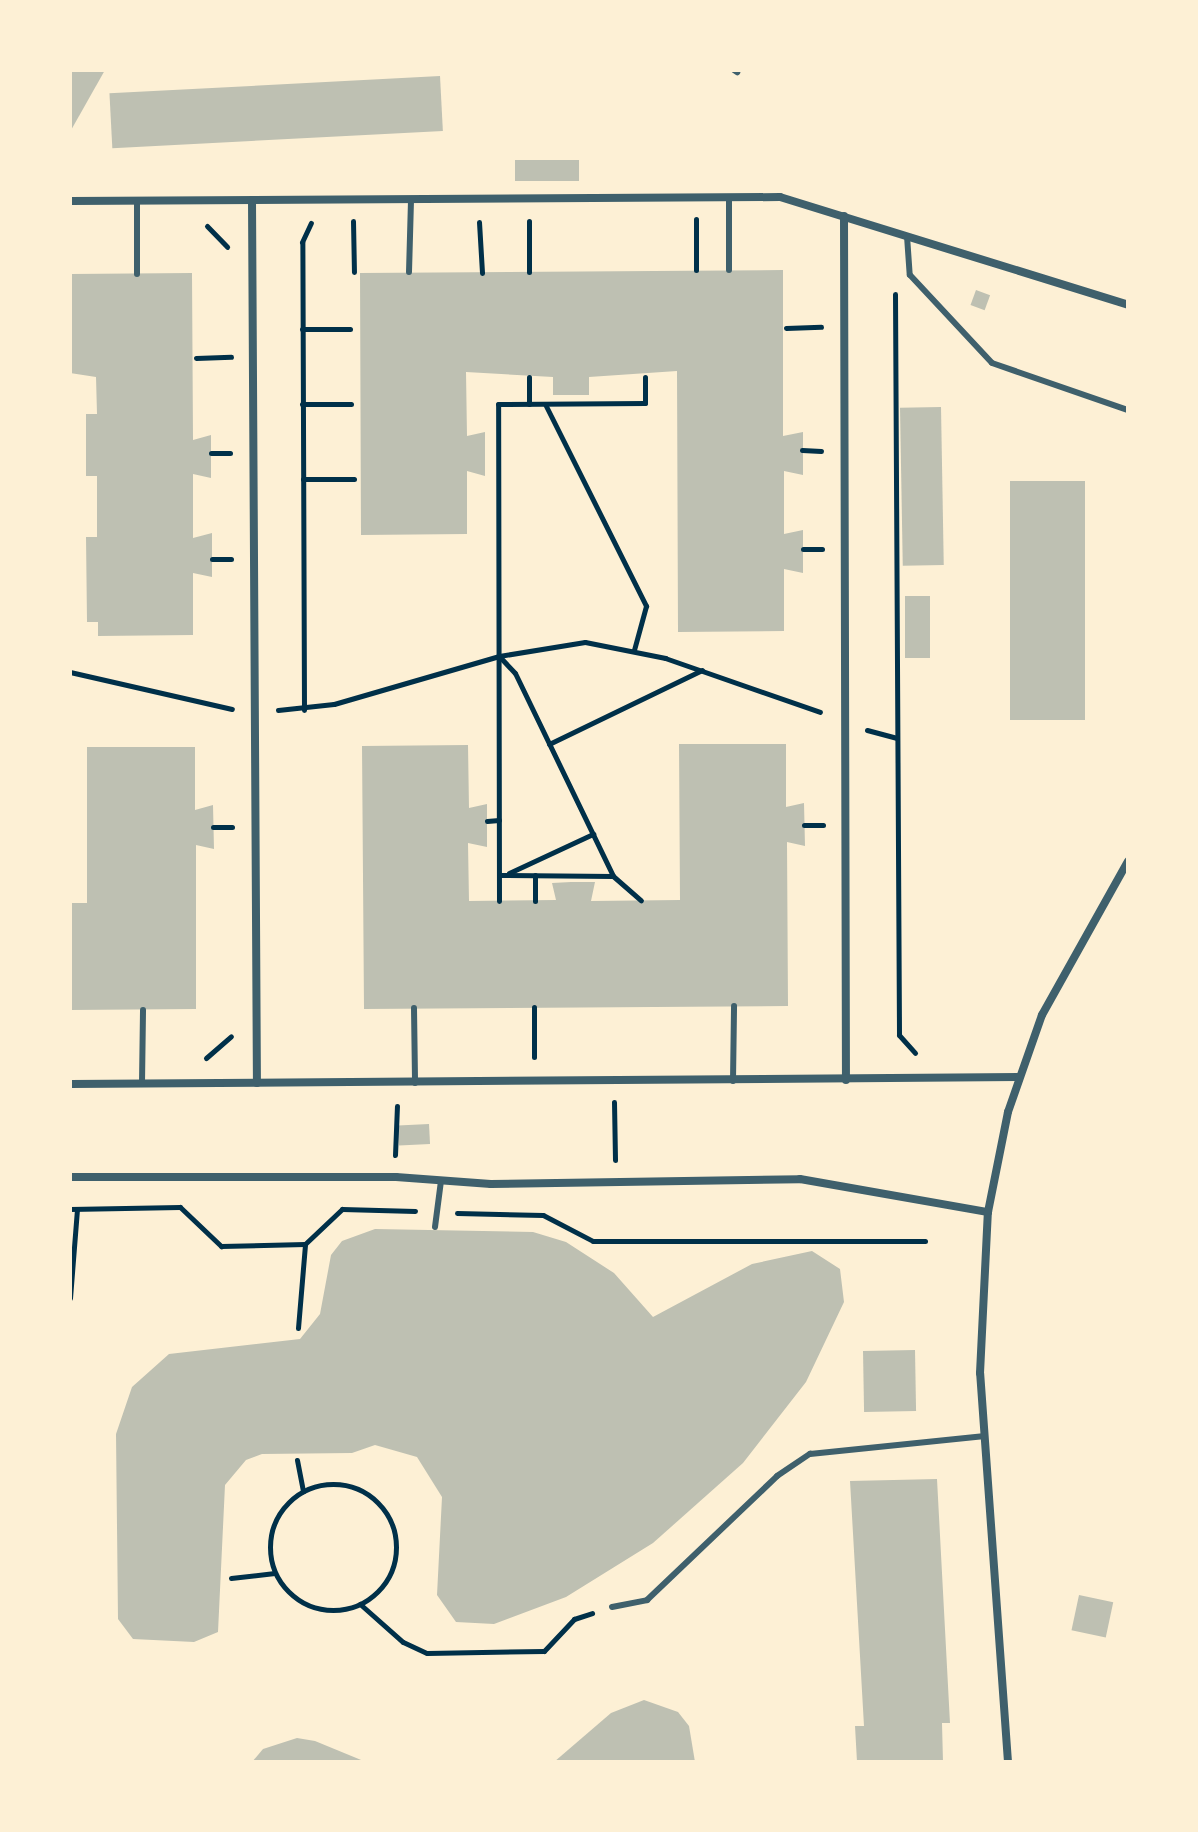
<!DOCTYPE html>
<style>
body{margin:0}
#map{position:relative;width:1198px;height:1832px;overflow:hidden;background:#fdf0d5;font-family:Manrope,sans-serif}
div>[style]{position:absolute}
.building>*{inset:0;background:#bec0b2;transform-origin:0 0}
.path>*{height:5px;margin:-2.5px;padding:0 2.5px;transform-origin:2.5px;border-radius:2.5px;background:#003049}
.path>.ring{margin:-2.5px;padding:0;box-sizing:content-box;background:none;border:5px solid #003049;border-radius:50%}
.service>*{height:6px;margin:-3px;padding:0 3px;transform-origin:3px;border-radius:3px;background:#3f606c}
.minor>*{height:8px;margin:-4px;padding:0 4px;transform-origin:4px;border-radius:4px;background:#3f606c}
span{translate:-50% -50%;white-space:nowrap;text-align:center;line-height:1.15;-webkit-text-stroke:8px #fdf0d5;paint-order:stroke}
.frame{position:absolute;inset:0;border:72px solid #fdf0d5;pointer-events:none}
</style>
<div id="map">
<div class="building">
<i style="clip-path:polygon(70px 70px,105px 70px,70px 132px)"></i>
<i style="left:440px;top:76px;width:55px;height:331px;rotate:87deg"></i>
<i style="left:579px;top:160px;width:21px;height:64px;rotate:90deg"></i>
<i style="clip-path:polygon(783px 270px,783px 436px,803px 432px,803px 475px,784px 471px,784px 534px,803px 530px,803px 573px,784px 569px,784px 631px,678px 632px,677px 371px,589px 377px,589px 395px,553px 395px,553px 377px,466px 372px,467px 436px,485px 432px,485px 476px,467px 471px,467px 534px,361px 535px,360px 273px)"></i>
<i style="clip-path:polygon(192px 273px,193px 440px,211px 435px,211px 478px,193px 474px,193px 538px,212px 533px,212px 577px,193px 573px,193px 635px,98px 636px,98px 622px,87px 622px,86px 537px,97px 537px,97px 476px,86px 476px,86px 414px,97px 414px,96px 377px,70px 373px,70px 274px)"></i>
<i style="left:976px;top:290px;width:15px;height:16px;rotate:20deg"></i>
<i style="left:941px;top:407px;width:158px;height:41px;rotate:89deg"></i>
<i style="left:1085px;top:481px;width:239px;height:75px;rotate:90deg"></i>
<i style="left:905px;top:596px;width:25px;height:62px"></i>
<i style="clip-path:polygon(679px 744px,786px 744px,786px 807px,804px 803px,805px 846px,787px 842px,788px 1006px,364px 1009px,362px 746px,468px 745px,469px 808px,487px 804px,487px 847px,468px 843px,469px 901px,556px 900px,552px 883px,571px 882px,595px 882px,591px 901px,680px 900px)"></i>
<i style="clip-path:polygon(87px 747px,195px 747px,195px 810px,213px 805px,214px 849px,196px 845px,196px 1009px,70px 1010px,70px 903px,87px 903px)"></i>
<i style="left:429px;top:1124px;width:20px;height:31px;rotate:87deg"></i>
<i style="clip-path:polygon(375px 1229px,533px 1232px,566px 1242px,614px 1273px,653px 1317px,752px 1264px,812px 1251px,840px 1269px,844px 1302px,806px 1382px,743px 1463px,653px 1543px,566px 1597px,494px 1624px,456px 1622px,437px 1595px,442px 1497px,417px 1457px,375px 1445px,352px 1453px,262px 1454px,246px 1460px,225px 1485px,218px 1632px,194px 1642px,133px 1639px,118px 1619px,116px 1434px,132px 1387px,169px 1354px,300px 1339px,320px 1314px,331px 1255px,342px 1241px)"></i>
<i style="left:915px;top:1350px;width:61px;height:52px;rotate:89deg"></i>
<i style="clip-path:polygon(937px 1479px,950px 1723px,942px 1723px,943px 1762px,857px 1762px,855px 1726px,864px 1726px,850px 1481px)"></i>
<i style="left:1079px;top:1595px;width:35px;height:36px;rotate:12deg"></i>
<i style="clip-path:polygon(644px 1700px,678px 1712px,689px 1726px,695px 1762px,554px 1762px,611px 1713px)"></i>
<i style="clip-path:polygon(297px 1738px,315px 1741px,366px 1762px,252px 1762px,263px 1749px)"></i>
</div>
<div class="path">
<i style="left:696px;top:219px;width:51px;rotate:90deg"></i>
<i style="left:353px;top:221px;width:51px;rotate:88.9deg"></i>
<i style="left:529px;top:221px;width:51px;rotate:90deg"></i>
<i style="left:479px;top:222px;width:51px;rotate:86.6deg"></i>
<i style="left:207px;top:226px;width:29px;rotate:46deg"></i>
<i style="left:895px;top:294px;width:741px;rotate:89.69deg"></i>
<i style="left:899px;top:1035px;width:24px;rotate:48deg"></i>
<i style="left:786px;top:328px;width:35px;rotate:-2deg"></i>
<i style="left:302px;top:329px;width:48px"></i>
<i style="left:196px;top:358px;width:35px;rotate:-2deg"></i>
<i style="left:529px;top:377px;width:27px;rotate:90deg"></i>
<i style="left:302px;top:404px;width:49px"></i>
<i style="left:545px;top:404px;width:226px;rotate:63.4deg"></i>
<i style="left:646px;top:606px;width:46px;rotate:105.3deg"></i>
<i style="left:802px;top:450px;width:19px;rotate:3deg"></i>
<i style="left:211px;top:453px;width:19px"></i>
<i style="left:303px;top:479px;width:51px"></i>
<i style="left:803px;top:549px;width:19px"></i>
<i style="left:212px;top:559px;width:19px"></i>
<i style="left:499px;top:656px;width:23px;rotate:47deg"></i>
<i style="left:515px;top:673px;width:225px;rotate:64.2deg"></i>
<i style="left:613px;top:876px;width:37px;rotate:41deg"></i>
<i style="left:70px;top:672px;width:166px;rotate:12.9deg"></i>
<i style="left:278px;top:710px;width:56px;rotate:-6.1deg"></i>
<i style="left:334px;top:704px;width:172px;rotate:-16.2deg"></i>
<i style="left:499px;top:656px;width:87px;rotate:-9.2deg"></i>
<i style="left:585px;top:642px;width:82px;rotate:11.3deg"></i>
<i style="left:665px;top:658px;width:164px;rotate:19.2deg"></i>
<i style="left:304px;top:710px;width:468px;rotate:-90.2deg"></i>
<i style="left:302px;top:242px;width:21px;rotate:-65deg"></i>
<i style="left:867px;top:730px;width:31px;rotate:15deg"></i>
<i style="left:549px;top:744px;width:170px;rotate:-25.8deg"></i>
<i style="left:487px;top:821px;width:12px;rotate:-5deg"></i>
<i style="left:804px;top:825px;width:19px"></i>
<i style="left:213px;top:827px;width:19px"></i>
<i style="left:509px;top:873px;width:93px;rotate:-24.9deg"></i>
<i style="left:499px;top:875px;width:114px;rotate:0.5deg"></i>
<i style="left:535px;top:875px;width:26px;rotate:90deg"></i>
<i style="left:499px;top:901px;width:497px;rotate:-90.1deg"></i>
<i style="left:498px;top:404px;width:147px;rotate:-0.4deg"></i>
<i style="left:645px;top:403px;width:26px;rotate:-90deg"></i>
<i style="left:534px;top:1007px;width:50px;rotate:90deg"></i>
<i style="left:206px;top:1058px;width:33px;rotate:-41deg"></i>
<i style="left:614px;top:1102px;width:58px;rotate:89deg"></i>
<i style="left:395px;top:1155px;width:49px;rotate:-87.7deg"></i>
<i style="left:70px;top:1209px;width:110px;rotate:-1deg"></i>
<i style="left:180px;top:1207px;width:57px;rotate:43.6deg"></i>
<i style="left:221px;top:1246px;width:84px;rotate:-1.4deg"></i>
<i style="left:305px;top:1244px;width:51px;rotate:-43.4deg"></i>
<i style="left:342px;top:1209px;width:73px;rotate:1.6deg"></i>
<i style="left:457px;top:1213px;width:86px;rotate:1.3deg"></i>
<i style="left:543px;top:1215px;width:56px;rotate:27.5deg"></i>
<i style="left:593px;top:1241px;width:332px"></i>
<i style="left:70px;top:1298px;width:89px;rotate:-85.5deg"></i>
<i style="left:298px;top:1328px;width:84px;rotate:-85.2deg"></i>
<i style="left:297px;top:1460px;width:32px;rotate:79deg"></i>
<i class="ring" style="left:270px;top:1484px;width:121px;height:121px"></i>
<i style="left:231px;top:1578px;width:44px;rotate:-6.5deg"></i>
<i style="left:360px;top:1604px;width:57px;rotate:41.5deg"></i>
<i style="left:403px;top:1642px;width:26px;rotate:25deg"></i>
<i style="left:427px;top:1653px;width:117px;rotate:-1deg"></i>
<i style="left:544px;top:1651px;width:44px;rotate:-46.8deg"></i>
<i style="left:574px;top:1619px;width:19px;rotate:-18deg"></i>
</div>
<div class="service">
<i style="left:734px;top:70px;width:4px;rotate:34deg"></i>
<i style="left:137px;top:201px;width:73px;rotate:90deg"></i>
<i style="left:907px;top:236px;width:39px;rotate:86deg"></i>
<i style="left:910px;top:275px;width:120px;rotate:47deg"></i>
<i style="left:992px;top:363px;width:144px;rotate:19.1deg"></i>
<i style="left:729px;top:270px;width:73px;rotate:-90deg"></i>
<i style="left:409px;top:272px;width:73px;rotate:-88.4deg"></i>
<i style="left:414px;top:1008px;width:75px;rotate:89.2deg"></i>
<i style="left:733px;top:1081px;width:75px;rotate:-89.2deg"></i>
<i style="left:142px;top:1083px;width:73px;rotate:-89.2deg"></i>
<i style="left:435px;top:1227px;width:46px;rotate:-82.6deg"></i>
<i style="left:612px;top:1607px;width:36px;rotate:-11deg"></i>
<i style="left:647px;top:1600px;width:180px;rotate:-43.6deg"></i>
<i style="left:777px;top:1476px;width:40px;rotate:-34deg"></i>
<i style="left:810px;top:1454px;width:176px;rotate:-5.9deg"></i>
</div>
<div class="minor">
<i style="left:252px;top:200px;width:883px;rotate:89.68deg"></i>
<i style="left:70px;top:201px;width:710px;rotate:-0.32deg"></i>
<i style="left:780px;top:197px;width:364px;rotate:17.2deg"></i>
<i style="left:844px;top:216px;width:864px;rotate:89.87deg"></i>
<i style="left:70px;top:1084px;width:949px;rotate:-0.42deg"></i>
<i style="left:70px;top:1177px;width:326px"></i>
<i style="left:396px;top:1177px;width:95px;rotate:4.2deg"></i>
<i style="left:491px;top:1184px;width:309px;rotate:-0.9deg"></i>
<i style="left:800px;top:1179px;width:191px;rotate:10deg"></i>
<i style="left:1008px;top:1762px;width:390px;rotate:-94.1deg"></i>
<i style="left:980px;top:1373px;width:161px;rotate:-87.2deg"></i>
<i style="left:988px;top:1212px;width:102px;rotate:-78.7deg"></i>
<i style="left:1008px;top:1112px;width:103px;rotate:-70.7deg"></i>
<i style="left:1042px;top:1015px;width:176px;rotate:-60.8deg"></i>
</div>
<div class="frame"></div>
</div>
